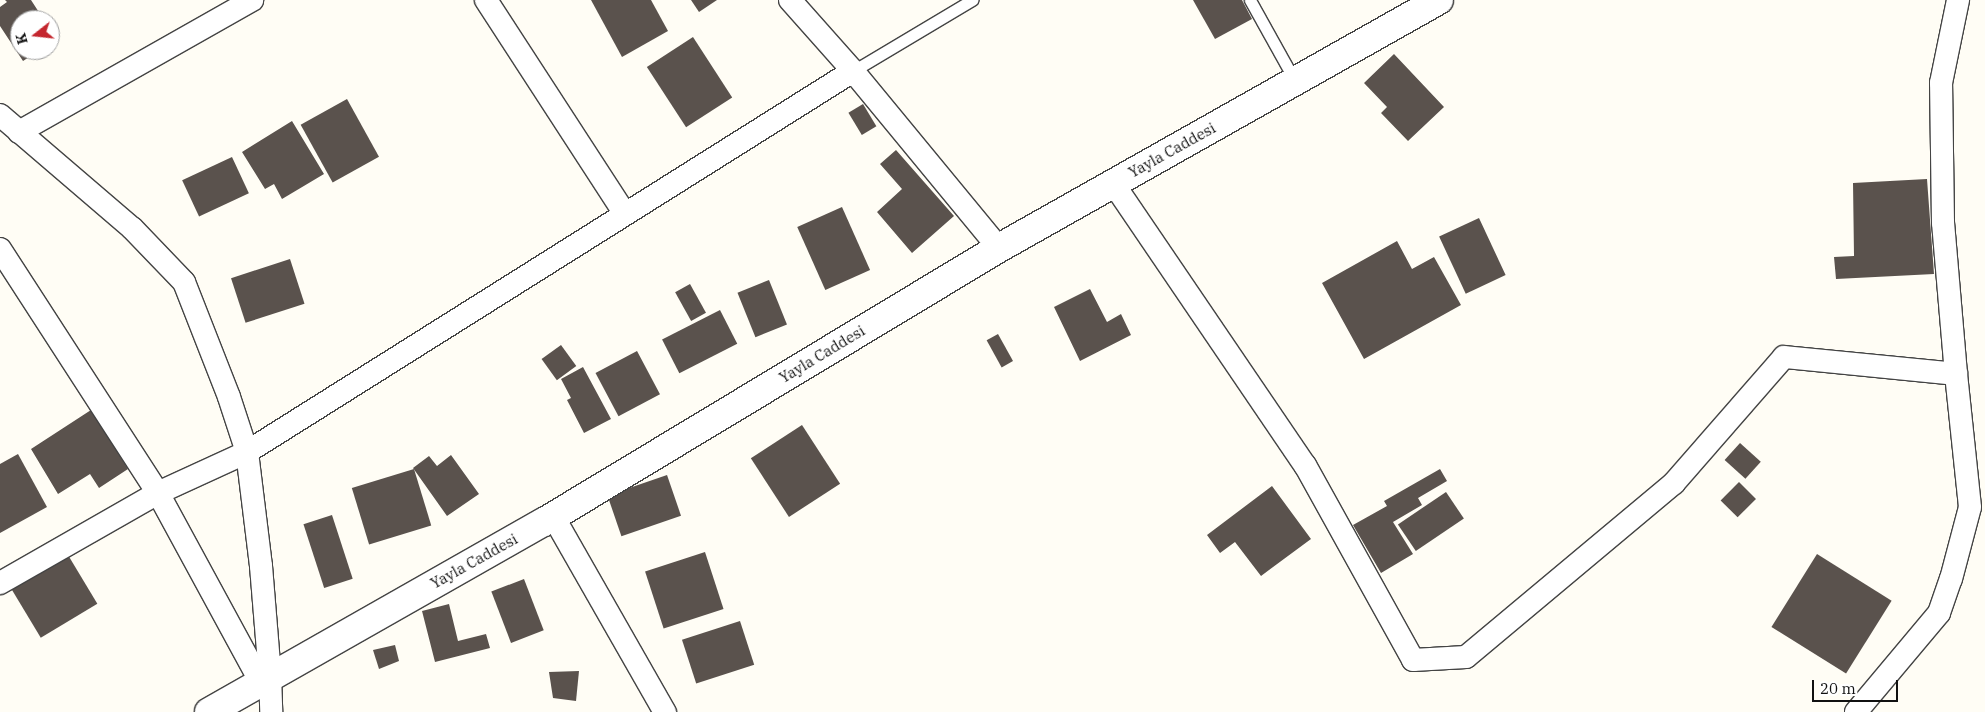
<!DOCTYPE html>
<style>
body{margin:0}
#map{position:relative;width:1985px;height:712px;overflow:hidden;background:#fffdf5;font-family:"IBM Plex Serif",serif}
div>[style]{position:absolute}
.building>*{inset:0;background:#5a524d;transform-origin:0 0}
.roads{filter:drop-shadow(1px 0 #444) drop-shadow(-1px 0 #444) drop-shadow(0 1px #444) drop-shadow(0 -1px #444)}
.service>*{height:11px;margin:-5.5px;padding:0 5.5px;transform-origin:5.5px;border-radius:5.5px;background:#fff}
.minor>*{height:22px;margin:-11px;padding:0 11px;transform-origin:11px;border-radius:11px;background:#fff}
.tertiary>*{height:28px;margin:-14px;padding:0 14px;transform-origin:14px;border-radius:14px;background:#fff}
span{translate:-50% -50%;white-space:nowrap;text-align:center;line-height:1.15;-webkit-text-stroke:5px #fff;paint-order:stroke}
.street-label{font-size:15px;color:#111}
.north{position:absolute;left:10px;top:10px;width:50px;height:50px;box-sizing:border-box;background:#fff;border:1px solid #a0a0a0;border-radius:50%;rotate:254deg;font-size:14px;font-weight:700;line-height:20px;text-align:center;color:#111}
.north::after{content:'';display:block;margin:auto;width:18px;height:22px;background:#c4262e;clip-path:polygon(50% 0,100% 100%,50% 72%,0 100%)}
.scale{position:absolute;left:1812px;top:680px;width:86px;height:22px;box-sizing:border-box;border:2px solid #111;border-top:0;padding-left:6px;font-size:15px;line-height:18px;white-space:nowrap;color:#111;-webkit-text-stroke:4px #fff;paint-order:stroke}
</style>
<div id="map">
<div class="building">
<i style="clip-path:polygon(5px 0,31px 0,44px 20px,20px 20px,20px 50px,40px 50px,23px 61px,0 26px,0 7px,7px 2px)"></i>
<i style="clip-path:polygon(591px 0,651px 0,668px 31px,622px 57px)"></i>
<i style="clip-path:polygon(691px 0,717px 0,699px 12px)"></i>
<i style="clip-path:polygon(1193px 0,1242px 0,1252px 19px,1215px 39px)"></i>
<i style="clip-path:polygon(50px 29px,57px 39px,50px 43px)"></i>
<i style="left:693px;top:37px;width:72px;height:55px;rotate:57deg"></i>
<i style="clip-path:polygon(1394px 54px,1444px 107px,1408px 141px,1381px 113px,1387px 107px,1364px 83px)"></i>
<i style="left:347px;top:99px;width:66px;height:53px;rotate:61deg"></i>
<i style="left:863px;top:104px;width:26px;height:17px;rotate:59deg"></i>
<i style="clip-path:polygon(292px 121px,324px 174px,282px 199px,274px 184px,265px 189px,242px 152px)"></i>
<i style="clip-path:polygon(896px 150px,954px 216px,912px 253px,877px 212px,902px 189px,880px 164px)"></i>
<i style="left:232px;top:157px;width:40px;height:55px;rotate:65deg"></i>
<i style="clip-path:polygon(1927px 179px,1934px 274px,1836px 279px,1834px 257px,1854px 256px,1853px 183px)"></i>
<i style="left:842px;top:207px;width:69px;height:49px;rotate:66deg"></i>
<i style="left:1479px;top:218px;width:63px;height:44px;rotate:65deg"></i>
<i style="clip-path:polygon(1397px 241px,1412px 269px,1434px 257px,1461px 305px,1364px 359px,1322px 283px)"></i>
<i style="left:290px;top:259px;width:47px;height:62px;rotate:72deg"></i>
<i style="left:769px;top:280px;width:48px;height:34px;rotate:68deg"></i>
<i style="left:690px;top:284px;width:33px;height:17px;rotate:61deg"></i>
<i style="clip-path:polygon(1090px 289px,1107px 322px,1121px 314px,1131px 335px,1080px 361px,1054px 307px)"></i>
<i style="left:720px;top:310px;width:38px;height:65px;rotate:63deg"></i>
<i style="left:998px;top:334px;width:31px;height:13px;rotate:61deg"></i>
<i style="left:561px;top:345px;width:26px;height:24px;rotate:54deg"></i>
<i style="left:637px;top:351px;width:49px;height:47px;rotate:62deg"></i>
<i style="clip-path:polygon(583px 367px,611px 419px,584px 433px,567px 400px,571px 398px,561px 379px)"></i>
<i style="clip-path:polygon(91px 410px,128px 469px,99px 488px,90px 474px,58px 494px,31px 449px)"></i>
<i style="left:802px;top:425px;width:70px;height:61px;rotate:57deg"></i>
<i style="left:1740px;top:443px;width:28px;height:23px;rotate:42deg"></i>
<i style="clip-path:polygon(18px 454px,47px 507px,0 533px,0 464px)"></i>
<i style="clip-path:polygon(451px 455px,479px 494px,447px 516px,413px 468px,429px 456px,437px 466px)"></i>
<i style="left:414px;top:469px;width:59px;height:65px;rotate:73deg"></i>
<i style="clip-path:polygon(1440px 469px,1447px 481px,1418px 498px,1422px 505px,1393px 522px,1413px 554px,1381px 573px,1353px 525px,1387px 506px,1384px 501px)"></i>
<i style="left:667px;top:475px;width:43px;height:63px;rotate:71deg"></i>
<i style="left:1739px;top:482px;width:24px;height:26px;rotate:45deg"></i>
<i style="clip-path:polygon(1272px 486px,1311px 539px,1261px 576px,1235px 542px,1220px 553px,1207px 535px)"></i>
<i style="left:1446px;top:492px;width:32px;height:58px;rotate:56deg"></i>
<i style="left:332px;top:515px;width:67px;height:30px;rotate:72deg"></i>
<i style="left:705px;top:552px;width:60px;height:63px;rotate:72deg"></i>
<i style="left:1817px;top:554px;width:88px;height:86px;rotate:32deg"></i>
<i style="left:68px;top:555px;width:57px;height:66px;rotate:59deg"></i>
<i style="left:524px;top:579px;width:55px;height:35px;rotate:69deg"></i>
<i style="clip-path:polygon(449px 604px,458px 641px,486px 634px,490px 648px,435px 662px,422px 611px)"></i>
<i style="left:740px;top:621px;width:46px;height:61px;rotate:72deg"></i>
<i style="clip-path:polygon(395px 645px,399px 661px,379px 669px,373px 650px)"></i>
<i style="clip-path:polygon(579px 671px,576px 701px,553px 698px,549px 672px)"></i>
</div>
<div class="roads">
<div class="service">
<i style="left:1250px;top:0;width:93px;rotate:60.9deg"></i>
<i style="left:853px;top:71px;width:139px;rotate:-30.8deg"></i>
</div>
<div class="minor">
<i style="left:486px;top:0;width:255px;rotate:57deg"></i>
<i style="left:790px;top:0;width:95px;rotate:48.4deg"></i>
<i style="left:853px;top:71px;width:229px;rotate:50.5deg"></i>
<i style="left:0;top:115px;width:174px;rotate:40.6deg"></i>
<i style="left:132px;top:228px;width:75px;rotate:46.1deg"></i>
<i style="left:184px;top:282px;width:123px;rotate:68.6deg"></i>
<i style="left:229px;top:397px;width:58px;rotate:71.9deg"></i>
<i style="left:247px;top:452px;width:115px;rotate:83deg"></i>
<i style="left:261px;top:566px;width:109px;rotate:85.3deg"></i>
<i style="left:270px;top:675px;width:37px;rotate:88deg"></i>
<i style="left:19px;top:132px;width:268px;rotate:-29.5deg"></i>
<i style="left:1113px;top:183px;width:341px;rotate:55.8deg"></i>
<i style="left:1305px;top:465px;width:223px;rotate:61deg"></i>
<i style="left:1413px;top:660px;width:53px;rotate:-3.2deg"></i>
<i style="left:1466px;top:657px;width:271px;rotate:-39.9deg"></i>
<i style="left:1674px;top:483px;width:167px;rotate:-48.9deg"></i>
<i style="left:1784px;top:357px;width:173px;rotate:5.6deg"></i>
<i style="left:0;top:249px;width:291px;rotate:57.1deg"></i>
<i style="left:158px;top:493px;width:214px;rotate:61.5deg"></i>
<i style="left:553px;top:516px;width:226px;rotate:60.3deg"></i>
<i style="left:0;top:583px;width:182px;rotate:-29.7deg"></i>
<i style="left:158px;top:493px;width:98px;rotate:-24.7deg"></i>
<i style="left:247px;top:452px;width:716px;rotate:-32.16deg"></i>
<i style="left:1856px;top:712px;width:129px;rotate:-50deg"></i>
<i style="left:1939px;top:613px;width:36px;rotate:-71deg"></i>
<i style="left:1951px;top:579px;width:74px;rotate:-75.2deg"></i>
<i style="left:1970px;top:507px;width:134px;rotate:-96deg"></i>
<i style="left:1956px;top:374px;width:152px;rotate:-94.9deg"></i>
<i style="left:1943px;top:223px;width:140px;rotate:-90.8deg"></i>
<i style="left:1941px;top:83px;width:85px;rotate:-78.4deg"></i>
</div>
<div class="tertiary">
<i style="left:209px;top:712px;width:385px;rotate:-29.6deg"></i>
<i style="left:544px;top:522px;width:531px;rotate:-31.06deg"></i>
<i style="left:999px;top:248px;width:505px;rotate:-29.41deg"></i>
</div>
</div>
<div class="street-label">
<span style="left:1172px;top:150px;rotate:-29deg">Yayla Caddesi</span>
<span style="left:822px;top:354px;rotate:-31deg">Yayla Caddesi</span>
<span style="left:474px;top:561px;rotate:-29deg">Yayla Caddesi</span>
</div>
<div class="north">K</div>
<div class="scale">20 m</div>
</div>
